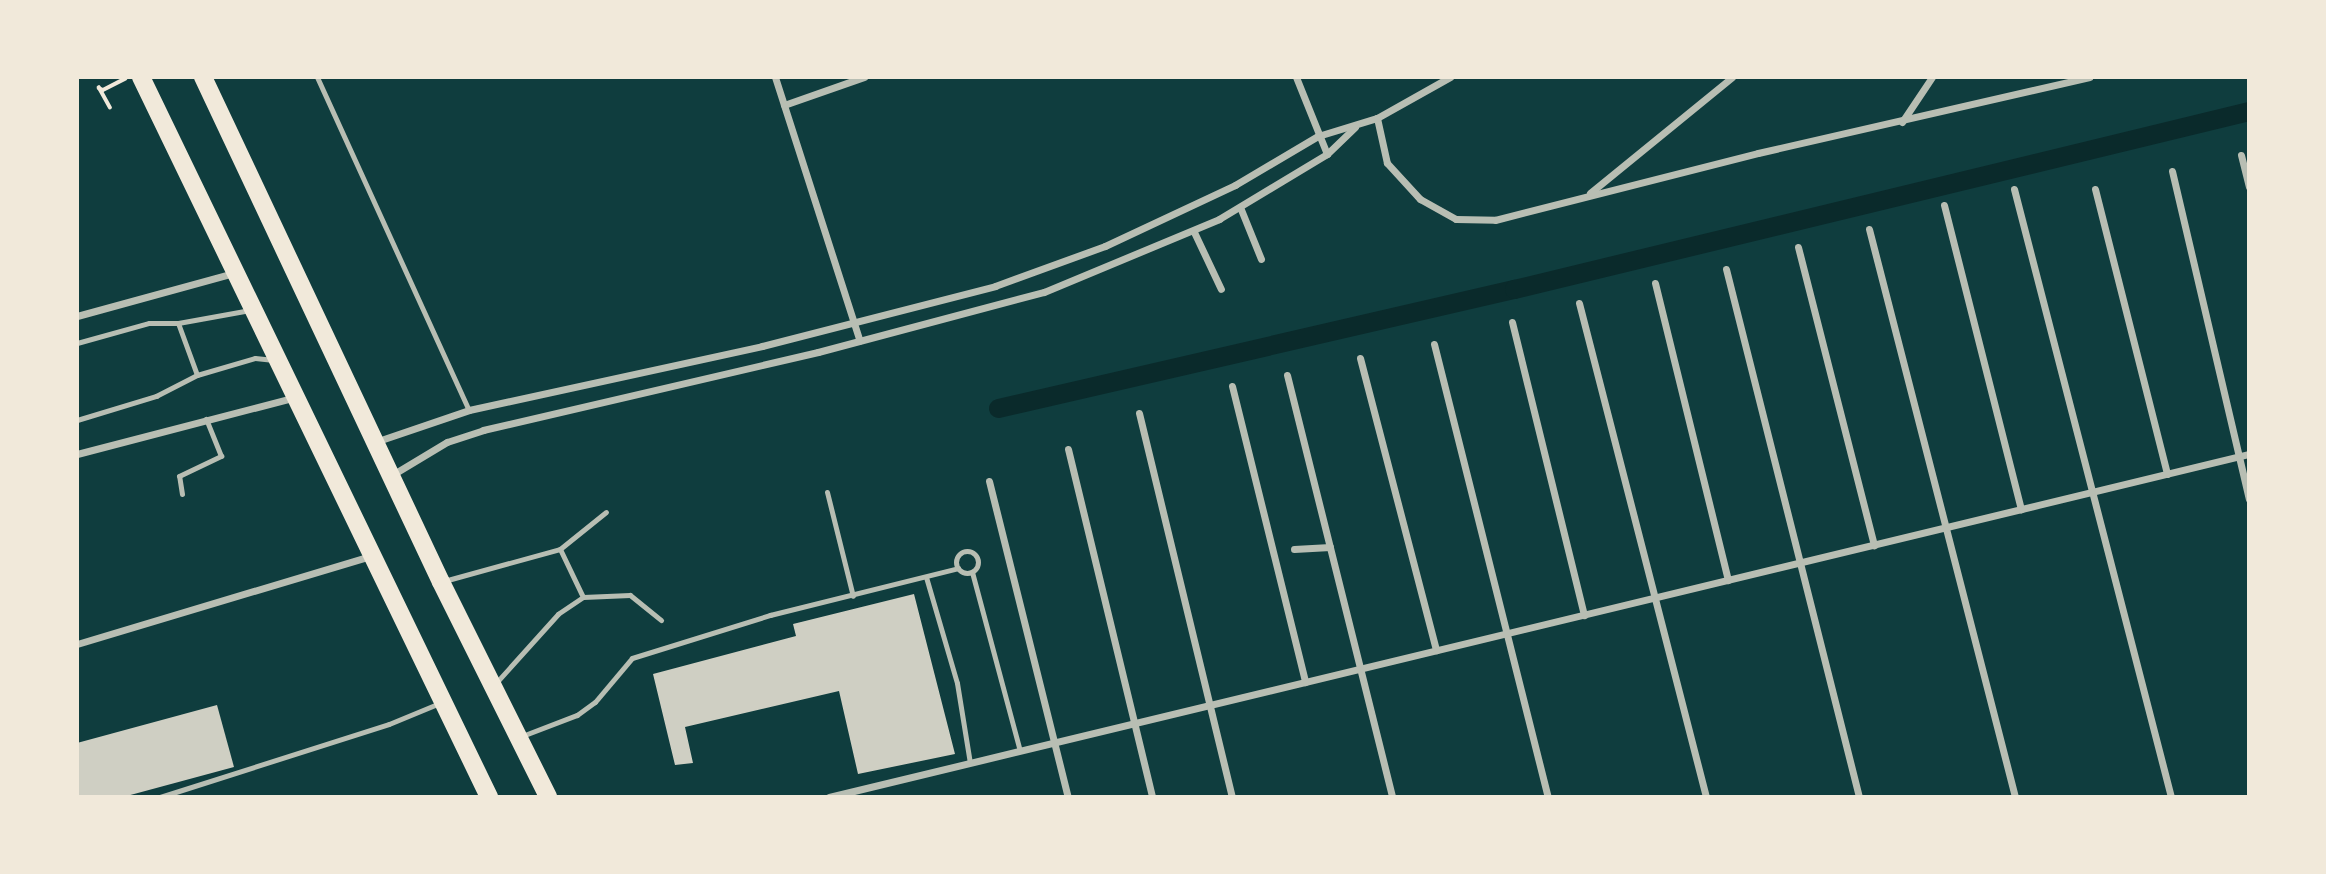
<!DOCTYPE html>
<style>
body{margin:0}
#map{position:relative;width:2326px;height:874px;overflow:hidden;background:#0f3d3e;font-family:"PT Sans Narrow",sans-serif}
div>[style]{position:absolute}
.canal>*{height:19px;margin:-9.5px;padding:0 9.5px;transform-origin:9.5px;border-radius:9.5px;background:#0a2a2b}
.building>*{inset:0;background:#cfcfc3}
.path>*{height:3.5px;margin:-1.75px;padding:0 1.75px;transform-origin:1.75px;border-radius:1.75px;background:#f1e9da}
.service>*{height:5px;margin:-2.5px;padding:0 2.5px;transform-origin:2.5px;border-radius:2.5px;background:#b8beb3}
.service>.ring{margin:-2.5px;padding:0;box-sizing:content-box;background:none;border:5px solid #b8beb3;border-radius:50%}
.minor>*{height:7px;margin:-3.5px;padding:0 3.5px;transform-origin:3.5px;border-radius:3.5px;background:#b8beb3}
.primary>*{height:18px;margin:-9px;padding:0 9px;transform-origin:9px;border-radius:9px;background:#f1e9da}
span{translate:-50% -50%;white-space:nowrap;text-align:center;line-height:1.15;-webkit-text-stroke:7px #f1e9da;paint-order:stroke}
.frame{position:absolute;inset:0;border:79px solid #f1e9da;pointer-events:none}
</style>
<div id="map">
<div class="canal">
<i style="left:998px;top:408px;width:530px;rotate:-12.99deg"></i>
<i style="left:1514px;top:289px;width:756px;rotate:-13.61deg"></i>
</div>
<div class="building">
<i style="clip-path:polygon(914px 594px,955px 754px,858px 774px,839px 691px,685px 727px,693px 763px,675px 765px,653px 674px,796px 636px,793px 624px)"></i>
<i style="clip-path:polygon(217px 705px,234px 767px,123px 797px,77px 797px,77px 743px)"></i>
</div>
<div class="path">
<i style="left:110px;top:108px;width:23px;rotate:-119deg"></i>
<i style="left:99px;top:88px;width:4px;rotate:27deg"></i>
<i style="left:103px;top:90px;width:25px;rotate:-27deg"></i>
</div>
<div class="service">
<i style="left:317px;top:77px;width:366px;rotate:65.5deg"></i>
<i style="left:250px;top:310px;width:73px;rotate:169.8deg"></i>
<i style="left:178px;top:323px;width:55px;rotate:69.9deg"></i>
<i style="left:197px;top:375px;width:60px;rotate:-16.3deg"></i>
<i style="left:255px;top:358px;width:19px;rotate:6deg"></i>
<i style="left:77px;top:343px;width:75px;rotate:-15.5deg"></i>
<i style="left:149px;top:323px;width:29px"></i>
<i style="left:77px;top:420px;width:83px;rotate:-16.9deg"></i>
<i style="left:156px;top:396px;width:46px;rotate:-27.1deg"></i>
<i style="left:827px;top:492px;width:107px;rotate:76deg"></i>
<i style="left:182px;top:494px;width:18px;rotate:-99deg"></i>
<i style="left:179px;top:476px;width:47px;rotate:-25.5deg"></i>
<i style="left:221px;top:456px;width:40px;rotate:-112deg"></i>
<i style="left:560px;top:549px;width:59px;rotate:-38.8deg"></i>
<i class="ring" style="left:956px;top:551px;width:17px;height:17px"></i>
<i style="left:972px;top:572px;width:185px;rotate:75deg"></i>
<i style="left:926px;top:577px;width:110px;rotate:73.7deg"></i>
<i style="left:957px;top:683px;width:81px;rotate:80.8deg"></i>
<i style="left:444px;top:581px;width:120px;rotate:-15.4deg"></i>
<i style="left:560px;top:549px;width:53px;rotate:64.4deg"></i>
<i style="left:583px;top:597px;width:30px;rotate:146deg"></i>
<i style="left:558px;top:614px;width:94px;rotate:132deg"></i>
<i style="left:583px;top:597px;width:47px;rotate:-2.4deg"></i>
<i style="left:630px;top:595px;width:40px;rotate:39deg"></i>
<i style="left:522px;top:736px;width:59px;rotate:-20.9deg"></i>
<i style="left:577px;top:715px;width:22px;rotate:-36deg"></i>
<i style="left:595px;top:702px;width:57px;rotate:-49.9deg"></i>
<i style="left:632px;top:658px;width:145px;rotate:-17.3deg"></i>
<i style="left:770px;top:615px;width:194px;rotate:-14deg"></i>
<i style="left:160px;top:797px;width:240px;rotate:-17.7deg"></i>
<i style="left:389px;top:724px;width:55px;rotate:-22.4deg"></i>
</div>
<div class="minor">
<i style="left:775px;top:77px;width:277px;rotate:72.2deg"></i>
<i style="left:1296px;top:77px;width:83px;rotate:68.1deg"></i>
<i style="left:784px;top:105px;width:85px;rotate:-19.3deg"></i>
<i style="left:1377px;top:118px;width:46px;rotate:77.5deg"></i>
<i style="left:1387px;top:163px;width:49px;rotate:47.5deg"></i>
<i style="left:1420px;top:199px;width:41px;rotate:29.1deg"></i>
<i style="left:1456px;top:219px;width:39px;rotate:1deg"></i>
<i style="left:1495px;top:220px;width:271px;rotate:-14.3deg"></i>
<i style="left:1758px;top:153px;width:340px;rotate:-12.9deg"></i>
<i style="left:1902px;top:122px;width:54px;rotate:-56.3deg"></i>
<i style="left:2241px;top:155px;width:33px;rotate:76deg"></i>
<i style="left:2172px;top:171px;width:337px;rotate:76.8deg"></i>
<i style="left:2014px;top:189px;width:628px;rotate:75.52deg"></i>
<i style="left:2095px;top:189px;width:294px;rotate:75.8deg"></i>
<i style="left:1590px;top:193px;width:183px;rotate:-39.2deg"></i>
<i style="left:1944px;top:205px;width:314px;rotate:75.8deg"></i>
<i style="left:1240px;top:207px;width:56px;rotate:68deg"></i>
<i style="left:1869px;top:229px;width:586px;rotate:75.58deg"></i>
<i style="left:1194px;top:232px;width:63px;rotate:64.7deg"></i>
<i style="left:1798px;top:247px;width:308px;rotate:75.7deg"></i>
<i style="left:1726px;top:269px;width:544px;rotate:75.86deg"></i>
<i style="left:1655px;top:283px;width:306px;rotate:76.2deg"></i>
<i style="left:1579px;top:303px;width:510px;rotate:75.58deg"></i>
<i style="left:77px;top:316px;width:163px;rotate:-15.3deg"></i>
<i style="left:1512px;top:322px;width:302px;rotate:76.2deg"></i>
<i style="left:1434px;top:344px;width:467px;rotate:75.9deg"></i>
<i style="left:1360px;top:358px;width:302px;rotate:75.4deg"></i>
<i style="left:1287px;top:375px;width:435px;rotate:76deg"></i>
<i style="left:1232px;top:386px;width:305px;rotate:76.1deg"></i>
<i style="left:1139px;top:413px;width:395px;rotate:76.4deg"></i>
<i style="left:378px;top:441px;width:96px;rotate:-18.8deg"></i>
<i style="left:469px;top:410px;width:300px;rotate:-12.3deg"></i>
<i style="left:762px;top:346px;width:241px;rotate:-14.4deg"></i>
<i style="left:995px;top:286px;width:117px;rotate:-20deg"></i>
<i style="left:1105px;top:246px;width:144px;rotate:-25.1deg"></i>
<i style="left:1235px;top:185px;width:96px;rotate:-30.6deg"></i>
<i style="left:1318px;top:136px;width:62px;rotate:-17deg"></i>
<i style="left:1377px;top:118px;width:84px;rotate:-29.3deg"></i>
<i style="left:1068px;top:449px;width:358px;rotate:76.4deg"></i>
<i style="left:77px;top:454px;width:226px;rotate:-14.6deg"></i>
<i style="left:392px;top:475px;width:64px;rotate:-31deg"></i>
<i style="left:447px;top:442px;width:38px;rotate:-18deg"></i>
<i style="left:483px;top:430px;width:344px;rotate:-13.1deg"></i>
<i style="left:818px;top:352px;width:234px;rotate:-14.9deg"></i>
<i style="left:1044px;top:292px;width:190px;rotate:-22.6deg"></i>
<i style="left:1219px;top:219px;width:126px;rotate:-31deg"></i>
<i style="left:1327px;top:154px;width:39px;rotate:-44deg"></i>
<i style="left:989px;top:481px;width:326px;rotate:76deg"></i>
<i style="left:1294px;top:549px;width:36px;rotate:-3deg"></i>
<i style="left:77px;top:644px;width:307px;rotate:-16.7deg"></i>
<i style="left:829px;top:797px;width:1461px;rotate:-13.58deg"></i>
</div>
<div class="primary">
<i style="left:141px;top:77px;width:800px;rotate:64.2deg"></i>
<i style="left:203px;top:77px;width:558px;rotate:64.77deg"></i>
<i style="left:441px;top:582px;width:240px;rotate:63.5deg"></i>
</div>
<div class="frame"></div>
</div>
